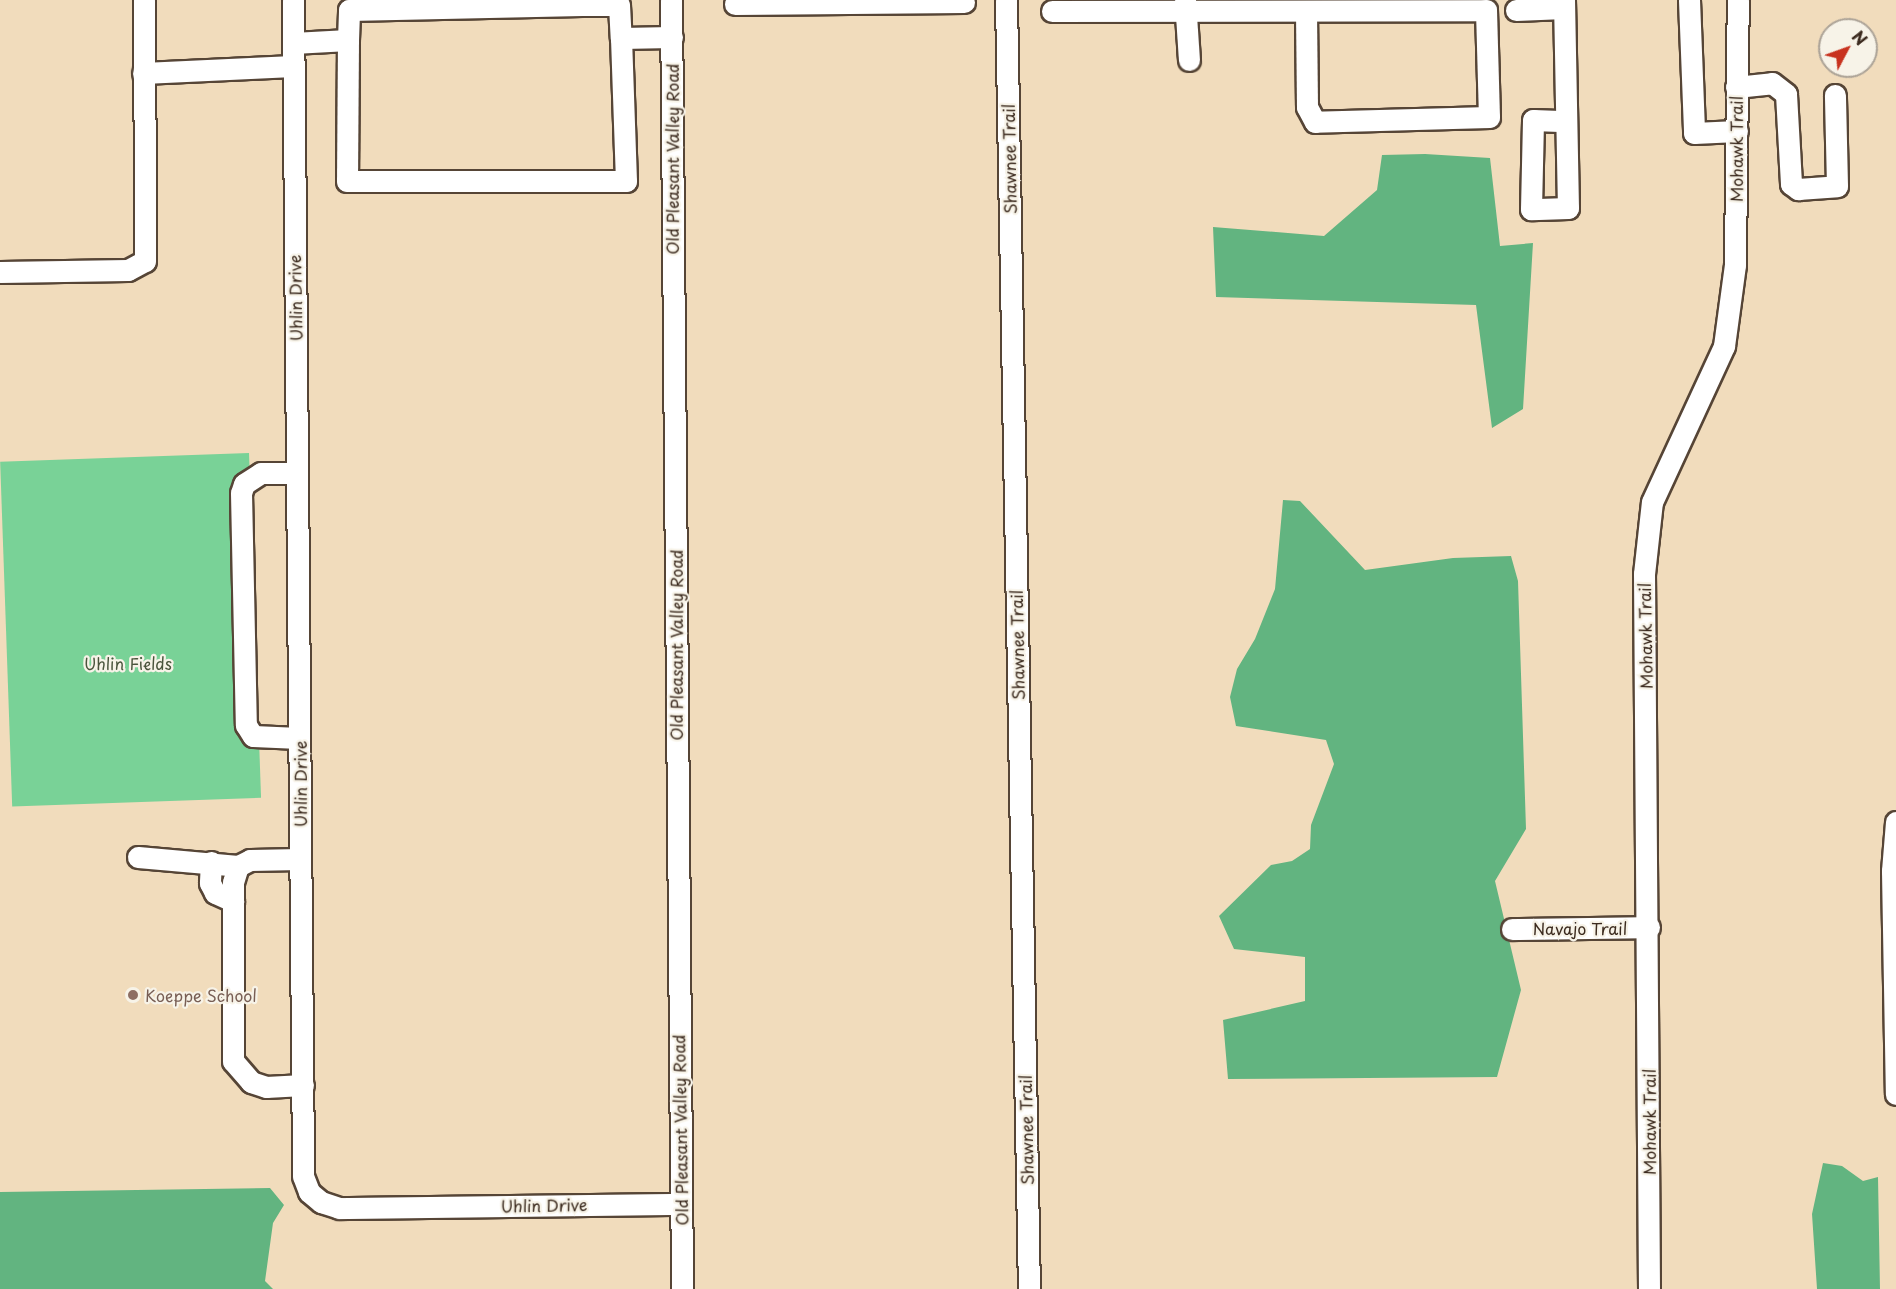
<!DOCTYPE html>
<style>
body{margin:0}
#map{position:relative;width:1896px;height:1289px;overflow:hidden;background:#f1dcbc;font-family:"Playpen Sans",sans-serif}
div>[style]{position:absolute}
.green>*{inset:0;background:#79d297;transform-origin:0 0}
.forest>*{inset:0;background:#62b480}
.roads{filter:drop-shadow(2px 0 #564536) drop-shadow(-2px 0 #564536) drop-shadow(0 2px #564536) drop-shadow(0 -2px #564536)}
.minor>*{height:21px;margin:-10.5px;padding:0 10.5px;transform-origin:10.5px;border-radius:10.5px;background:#fff}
.dots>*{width:16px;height:16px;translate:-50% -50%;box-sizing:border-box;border:3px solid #f7f3e8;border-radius:50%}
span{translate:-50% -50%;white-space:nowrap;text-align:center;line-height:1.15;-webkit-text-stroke:4.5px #f7f3e8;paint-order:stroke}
.street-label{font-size:16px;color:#3b2a1e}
.park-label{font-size:16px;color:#4a543c}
.education-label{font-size:16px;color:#785e54}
.left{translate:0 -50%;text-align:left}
.north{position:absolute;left:1818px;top:18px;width:60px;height:60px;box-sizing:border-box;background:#f7f3e8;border:2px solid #aca397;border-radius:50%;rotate:49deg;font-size:16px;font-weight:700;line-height:24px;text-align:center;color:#3b2a1e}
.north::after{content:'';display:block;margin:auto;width:21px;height:27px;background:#c8321e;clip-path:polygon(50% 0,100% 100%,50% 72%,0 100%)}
</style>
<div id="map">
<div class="green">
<i style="left:249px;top:453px;width:345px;height:249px;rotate:88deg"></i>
</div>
<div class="forest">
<i style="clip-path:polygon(1425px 154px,1490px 158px,1500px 246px,1533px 243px,1523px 409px,1492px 428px,1476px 305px,1216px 297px,1213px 227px,1324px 236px,1377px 190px,1382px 155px)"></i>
<i style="clip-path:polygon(1283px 500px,1300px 501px,1365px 570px,1453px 558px,1511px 556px,1518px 581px,1526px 829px,1495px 881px,1521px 990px,1497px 1077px,1228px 1079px,1223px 1020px,1305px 1001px,1305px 957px,1234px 949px,1219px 916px,1271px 865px,1292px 861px,1310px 849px,1311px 825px,1334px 764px,1326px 740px,1236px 726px,1230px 697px,1237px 669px,1255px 639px,1275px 589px)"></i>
<i style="clip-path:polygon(1823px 1163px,1842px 1166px,1863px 1181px,1878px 1177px,1880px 1289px,1817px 1289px,1812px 1214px)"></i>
<i style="clip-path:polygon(270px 1188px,284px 1205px,273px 1223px,265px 1281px,273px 1289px,0 1289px,0 1192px)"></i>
</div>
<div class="roads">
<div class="minor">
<i style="left:293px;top:0;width:1176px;rotate:89.51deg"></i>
<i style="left:303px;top:1176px;width:17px;rotate:69deg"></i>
<i style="left:309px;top:1192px;width:16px;rotate:40deg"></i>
<i style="left:321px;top:1202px;width:19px;rotate:18deg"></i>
<i style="left:339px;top:1208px;width:341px;rotate:-0.7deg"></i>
<i style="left:671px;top:0;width:1289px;rotate:89.51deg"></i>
<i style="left:1006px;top:0;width:1289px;rotate:88.98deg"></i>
<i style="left:1185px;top:0;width:60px;rotate:86.2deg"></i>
<i style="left:1564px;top:0;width:208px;rotate:88.9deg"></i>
<i style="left:1568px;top:208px;width:37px;rotate:178deg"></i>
<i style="left:1531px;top:209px;width:89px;rotate:-88.7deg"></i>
<i style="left:1533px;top:120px;width:33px;rotate:2deg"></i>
<i style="left:1689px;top:0;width:133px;rotate:87.8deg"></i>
<i style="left:1694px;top:133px;width:43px;rotate:-2.7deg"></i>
<i style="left:735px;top:4px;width:229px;rotate:-0.5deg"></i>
<i style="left:1516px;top:10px;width:48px;rotate:-2.4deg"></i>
<i style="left:1052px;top:11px;width:434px;rotate:-0.1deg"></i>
<i style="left:1486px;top:10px;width:107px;rotate:88.4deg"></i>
<i style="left:1489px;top:117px;width:174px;rotate:178.4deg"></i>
<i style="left:1315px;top:122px;width:17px;rotate:-118deg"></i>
<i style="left:1307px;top:107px;width:96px;rotate:-90.6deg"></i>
<i style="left:348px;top:40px;width:30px;rotate:-88deg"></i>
<i style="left:349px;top:10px;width:233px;rotate:-1.2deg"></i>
<i style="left:582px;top:5px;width:37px"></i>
<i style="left:619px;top:5px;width:33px;rotate:87deg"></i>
<i style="left:293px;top:43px;width:55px;rotate:-3.1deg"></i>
<i style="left:348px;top:40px;width:141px;rotate:90.4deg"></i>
<i style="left:347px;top:181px;width:279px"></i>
<i style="left:626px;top:181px;width:143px;rotate:-92deg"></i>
<i style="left:621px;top:38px;width:51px;rotate:-1.1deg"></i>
<i style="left:143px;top:73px;width:150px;rotate:-2.7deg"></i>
<i style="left:1736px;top:87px;width:36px;rotate:-6deg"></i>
<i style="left:1772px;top:83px;width:18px;rotate:38deg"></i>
<i style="left:1786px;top:94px;width:90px;rotate:86.8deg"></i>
<i style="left:1791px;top:184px;width:9px;rotate:36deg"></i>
<i style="left:1798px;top:189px;width:39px;rotate:-4deg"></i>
<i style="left:1837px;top:186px;width:91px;rotate:-91.3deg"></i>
<i style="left:0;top:272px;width:128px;rotate:-0.9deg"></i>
<i style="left:128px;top:270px;width:19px;rotate:-28deg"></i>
<i style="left:145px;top:261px;width:261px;rotate:-90.2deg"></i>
<i style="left:297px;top:473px;width:36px;rotate:180deg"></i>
<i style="left:261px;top:473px;width:20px;rotate:147deg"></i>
<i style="left:244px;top:484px;width:9px;rotate:108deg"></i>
<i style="left:241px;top:493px;width:232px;rotate:88.8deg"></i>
<i style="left:246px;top:725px;width:13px;rotate:58deg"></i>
<i style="left:253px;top:736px;width:46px;rotate:2.5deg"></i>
<i style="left:1896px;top:822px;width:49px;rotate:94.7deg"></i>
<i style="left:1892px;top:871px;width:223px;rotate:89deg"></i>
<i style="left:138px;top:857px;width:100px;rotate:5.1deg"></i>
<i style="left:300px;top:859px;width:50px;rotate:178.9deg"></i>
<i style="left:250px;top:860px;width:13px;rotate:153deg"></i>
<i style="left:238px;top:866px;width:17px;rotate:107deg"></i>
<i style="left:233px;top:882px;width:179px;rotate:90deg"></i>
<i style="left:233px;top:1061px;width:28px;rotate:49deg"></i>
<i style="left:251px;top:1082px;width:16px;rotate:18deg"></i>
<i style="left:266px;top:1087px;width:37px;rotate:-3deg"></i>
<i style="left:211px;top:862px;width:21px;rotate:93deg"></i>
<i style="left:210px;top:883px;width:11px;rotate:63deg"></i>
<i style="left:215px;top:893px;width:20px;rotate:24deg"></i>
<i style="left:1512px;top:929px;width:137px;rotate:-0.8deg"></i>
<i style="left:1649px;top:1289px;width:715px;rotate:-90.4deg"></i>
<i style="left:1644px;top:574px;width:72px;rotate:-83.7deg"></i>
<i style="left:1652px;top:502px;width:172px;rotate:-65.2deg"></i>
<i style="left:1724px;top:346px;width:82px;rotate:-82.3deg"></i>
<i style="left:1735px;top:265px;width:265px;rotate:-89.4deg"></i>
</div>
</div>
<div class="dots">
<i style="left:133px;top:995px;background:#8d6e63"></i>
</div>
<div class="street-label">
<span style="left:1736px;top:149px;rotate:-90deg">Mohawk Trail</span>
<span style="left:672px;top:159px;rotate:-90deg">Old Pleasant Valley Road</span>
<span style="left:1009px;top:159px;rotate:-91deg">Shawnee Trail</span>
<span style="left:295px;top:298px;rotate:-91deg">Uhlin Drive</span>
<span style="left:1645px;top:636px;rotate:-91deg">Mohawk Trail</span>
<span style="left:676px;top:645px;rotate:-90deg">Old Pleasant Valley Road</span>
<span style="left:1017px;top:645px;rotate:-91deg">Shawnee Trail</span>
<span style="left:300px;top:784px;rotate:-90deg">Uhlin Drive</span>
<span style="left:1580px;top:928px">Navajo Trail</span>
<span style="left:1649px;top:1122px;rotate:-90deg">Mohawk Trail</span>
<span style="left:680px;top:1130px;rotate:-91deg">Old Pleasant Valley Road</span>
<span style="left:1026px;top:1130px;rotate:-91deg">Shawnee Trail</span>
<span style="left:544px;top:1205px;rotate:-1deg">Uhlin Drive</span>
</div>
<div class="park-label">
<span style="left:128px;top:663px">Uhlin Fields</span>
</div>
<div class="education-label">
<span class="left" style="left:145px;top:995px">Koeppe School</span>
</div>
<div class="north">N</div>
</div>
